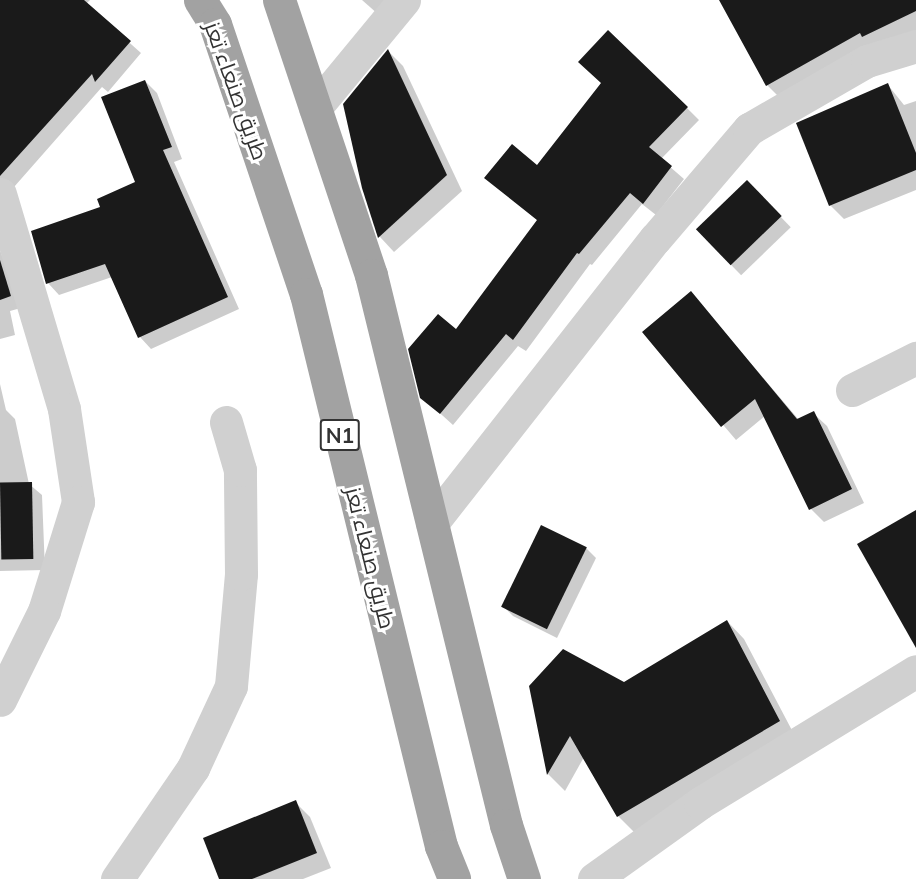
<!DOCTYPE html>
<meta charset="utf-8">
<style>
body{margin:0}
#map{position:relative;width:916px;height:879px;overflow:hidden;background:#fff;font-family:Mulish,Cairo,sans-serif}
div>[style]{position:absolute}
.shadow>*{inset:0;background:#0003;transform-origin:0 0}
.building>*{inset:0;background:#1a1a1a;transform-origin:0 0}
.minor>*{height:33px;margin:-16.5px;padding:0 16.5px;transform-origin:16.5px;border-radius:16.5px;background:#d0d0d0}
.trunk>*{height:33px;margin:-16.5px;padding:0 16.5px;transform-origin:16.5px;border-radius:16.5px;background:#a2a2a2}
span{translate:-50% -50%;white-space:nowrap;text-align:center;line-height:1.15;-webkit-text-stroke:6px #fff;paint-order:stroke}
.shield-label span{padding:2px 4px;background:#fff;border:2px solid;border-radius:4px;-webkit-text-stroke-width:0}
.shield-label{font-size:21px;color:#333;font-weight:700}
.street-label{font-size:22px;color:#333}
</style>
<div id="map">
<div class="shadow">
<i style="clip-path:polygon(0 0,90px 0,86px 4px,141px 53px,108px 92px,102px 87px,14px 187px,0 191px)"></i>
<i style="clip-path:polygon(362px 0,410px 0,388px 23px)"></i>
<i style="clip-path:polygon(721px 0,916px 0,916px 31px,781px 99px,767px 85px)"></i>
<i style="clip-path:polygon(388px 51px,403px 66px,462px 191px,394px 252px,380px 237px,363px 187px)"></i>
<i style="clip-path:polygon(145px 81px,157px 93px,182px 159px,174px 162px,239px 309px,151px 349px,140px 337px,112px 277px,59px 295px,48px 283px,102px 208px,136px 183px)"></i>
<i style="clip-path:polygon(888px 85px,904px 105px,916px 101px,916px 190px,844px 219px,830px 205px)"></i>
<i style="clip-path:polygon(687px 108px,699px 120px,661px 159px,684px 179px,656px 215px,642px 204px,592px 265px,590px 264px,526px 351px,518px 346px,453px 425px,422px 397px,457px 331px,538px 221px,486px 177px,537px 167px)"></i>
<i style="left:747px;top:182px;width:63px;height:69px;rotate:46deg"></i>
<i style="clip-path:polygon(0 250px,21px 308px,10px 311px,15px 335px,0 339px)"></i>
<i style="clip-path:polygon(691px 293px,799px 420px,813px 413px,827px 426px,864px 503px,824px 522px,811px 509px,765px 416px,736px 440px,644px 332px)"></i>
<i style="clip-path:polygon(0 384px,6px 410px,15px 419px,29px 484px,42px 495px,45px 570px,0 571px)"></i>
<i style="clip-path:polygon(586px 548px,596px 558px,557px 638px,513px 616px,503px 606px)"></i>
<i style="clip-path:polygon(727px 621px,744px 639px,796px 738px,635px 833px,618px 816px,584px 757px,565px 791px,548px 774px,531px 686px,624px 683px)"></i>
<i style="clip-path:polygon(295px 802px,310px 817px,331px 868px,303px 879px,221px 879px)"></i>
</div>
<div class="building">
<i style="clip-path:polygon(0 0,84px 0,131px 41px,95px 82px,92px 74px,0 176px)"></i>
<i style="clip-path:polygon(719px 0,916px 0,916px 11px,862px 37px,860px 33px,766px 86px)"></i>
<i style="clip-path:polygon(608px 30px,688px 107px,649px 147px,672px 166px,643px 204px,630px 193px,579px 254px,577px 253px,513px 340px,506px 334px,440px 414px,420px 398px,408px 349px,438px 314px,456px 329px,537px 220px,484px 178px,512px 144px,537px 165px,601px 83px,578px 62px)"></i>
<i style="clip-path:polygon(388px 49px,447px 175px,378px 238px,362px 188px,343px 104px)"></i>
<i style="clip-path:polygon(145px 80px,172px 147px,163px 150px,228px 297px,138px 338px,105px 264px,46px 284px,31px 231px,100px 207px,97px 199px,135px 182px,101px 97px)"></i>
<i style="clip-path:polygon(888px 83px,916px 153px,916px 170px,829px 206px,796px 123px)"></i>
<i style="left:747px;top:180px;width:50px;height:71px;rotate:46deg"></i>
<i style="clip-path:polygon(0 260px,11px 296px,0 300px)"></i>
<i style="clip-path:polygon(691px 291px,797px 419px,814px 411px,852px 489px,809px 510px,755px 399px,721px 427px,642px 332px)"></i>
<i style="left:32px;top:482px;width:77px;height:32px;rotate:89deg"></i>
<i style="clip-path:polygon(916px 510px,916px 648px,857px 544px)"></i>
<i style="left:541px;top:525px;width:51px;height:91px;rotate:26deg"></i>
<i style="clip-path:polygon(727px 620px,780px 721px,617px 817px,570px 736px,547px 775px,529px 686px,563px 649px,624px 682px)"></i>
<i style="clip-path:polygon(296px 800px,317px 853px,252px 879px,219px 879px,203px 838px)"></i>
</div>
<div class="minor">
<i style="left:315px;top:108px;width:140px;rotate:-50.5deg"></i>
<i style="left:0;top:194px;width:224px;rotate:73.4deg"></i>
<i style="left:64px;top:409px;width:94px;rotate:81.4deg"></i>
<i style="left:78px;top:502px;width:114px;rotate:107.3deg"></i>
<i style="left:44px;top:611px;width:99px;rotate:116.3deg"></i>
<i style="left:852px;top:390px;width:72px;rotate:-26.6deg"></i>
<i style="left:432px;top:523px;width:361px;rotate:-51.9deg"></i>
<i style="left:655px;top:239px;width:145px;rotate:-49.5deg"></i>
<i style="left:749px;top:129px;width:136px;rotate:-30deg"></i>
<i style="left:867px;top:61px;width:51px;rotate:-17deg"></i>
<i style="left:117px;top:879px;width:135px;rotate:-55.6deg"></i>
<i style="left:193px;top:768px;width:90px;rotate:-65.1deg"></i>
<i style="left:231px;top:686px;width:112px;rotate:-84.9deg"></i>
<i style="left:241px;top:574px;width:104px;rotate:-90.6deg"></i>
<i style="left:240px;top:470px;width:50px;rotate:-106.3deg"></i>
<i style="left:594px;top:879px;width:130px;rotate:-35.6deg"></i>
<i style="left:700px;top:803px;width:253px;rotate:-31.4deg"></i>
</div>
<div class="trunk">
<i style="left:200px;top:0;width:28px;rotate:58deg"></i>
<i style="left:215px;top:24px;width:285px;rotate:71.4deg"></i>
<i style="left:306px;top:294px;width:568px;rotate:76.26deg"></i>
<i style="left:441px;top:846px;width:35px;rotate:68deg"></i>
<i style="left:279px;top:0;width:290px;rotate:71.5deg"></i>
<i style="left:371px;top:275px;width:566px;rotate:76.21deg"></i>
<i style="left:506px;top:825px;width:57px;rotate:71.6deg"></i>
</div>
<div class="shield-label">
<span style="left:340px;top:435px">N1</span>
</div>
<div class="street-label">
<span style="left:236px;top:91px;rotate:70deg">طريق صنعاء تعز</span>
<span style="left:370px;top:558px;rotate:76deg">طريق صنعاء تعز</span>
</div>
</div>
